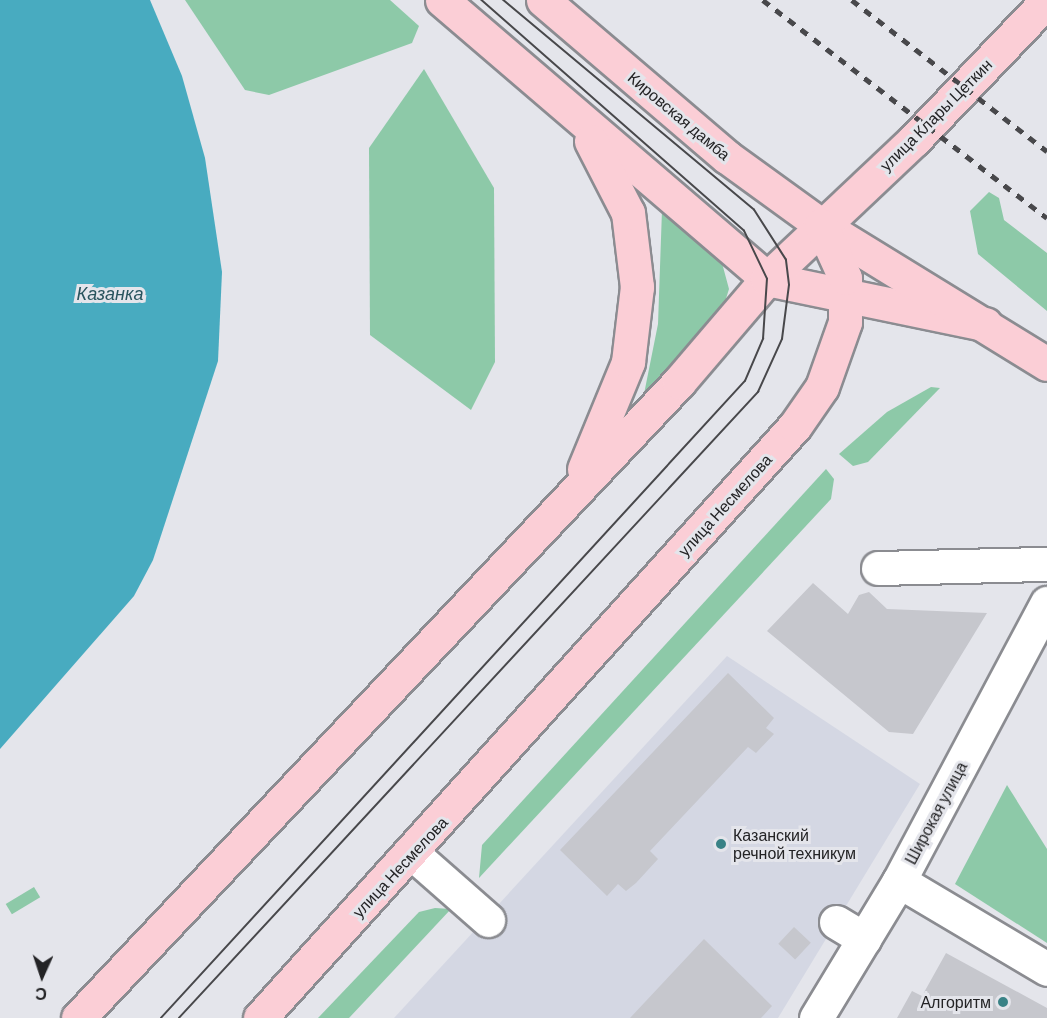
<!DOCTYPE html>
<meta charset="utf-8">
<style>
body{margin:0}
#map{position:relative;width:1047px;height:1018px;overflow:hidden;background:#e4e5eb;font-family:Barlow,sans-serif}
div>[style]{position:absolute}
.built>*{inset:0;background:#d4d7e3}
.green>*{inset:0;background:#8dc9a8;transform-origin:0 0}
.water>*{inset:0;background:#48abc0}
.building>*{inset:0;background:#c6c7cd;transform-origin:0 0}
.roads{filter:drop-shadow(2px 0 #8b8c91) drop-shadow(-2px 0 #8b8c91) drop-shadow(0 2px #8b8c91) drop-shadow(0 -2px #8b8c91)}
.minor>*{height:33px;margin:-16.5px;padding:0 16.5px;transform-origin:16.5px;border-radius:16.5px;background:#fff}
.major>*{height:33px;margin:-16.5px;padding:0 16.5px;transform-origin:16.5px;border-radius:16.5px;background:#fbced6}
.tram>*{height:1.5px;margin:-0.75px;padding:0 0.75px;transform-origin:0.75px;border-radius:0.75px;background:#48484b}
.rail>*{height:4.5px;margin-top:-2.25px;transform-origin:0;background:repeating-linear-gradient(90deg,#48484b 0 8px,transparent 0 16px)}
.dots>*{width:16px;height:16px;translate:-50% -50%;box-sizing:border-box;border:3px solid #e4e5eb;border-radius:50%}
span{translate:-50% -50%;white-space:nowrap;text-align:center;line-height:1.15;-webkit-text-stroke:6px #e4e5eb;paint-order:stroke}
.street-label{font-size:16px;color:#232325}
.poi-label{font-size:16px;color:#232325}
.left{translate:0 -50%;text-align:left}
.right{translate:-100% -50%;text-align:right}
.water-label{font-size:18px;color:#29545e;font-style:italic}
.north{position:absolute;left:12px;top:946px;width:60px;height:60px;-webkit-text-stroke:4px #e4e5eb;paint-order:stroke;rotate:183deg;font-size:16px;font-weight:700;line-height:24px;text-align:center;color:#232325}
.north::after{content:'';display:block;margin:auto;width:21px;height:27px;background:#232325;clip-path:polygon(50% 0,100% 100%,50% 72%,0 100%)}
</style>
<div id="map">
<div class="built">
<i style="clip-path:polygon(727px 656px,920px 784px,778px 1018px,394px 1018px)"></i>
</div>
<div class="green">
<i style="clip-path:polygon(185px 0,390px 0,419px 26px,412px 43px,269px 95px,245px 90px)"></i>
<i style="clip-path:polygon(424px 69px,494px 188px,495px 362px,471px 410px,370px 335px,369px 148px)"></i>
<i style="clip-path:polygon(989px 192px,999px 198px,1004px 220px,1047px 253px,1047px 311px,978px 254px,970px 211px)"></i>
<i style="clip-path:polygon(662px 210px,722px 263px,729px 289px,724px 305px,643px 399px,658px 324px)"></i>
<i style="clip-path:polygon(931px 387px,940px 388px,868px 462px,853px 466px,839px 454px,887px 412px)"></i>
<i style="clip-path:polygon(826px 469px,834px 479px,831px 499px,479px 878px,482px 845px)"></i>
<i style="clip-path:polygon(1007px 785px,1047px 849px,1047px 943px,955px 884px)"></i>
<i style="left:34px;top:887px;width:12px;height:33px;rotate:59deg"></i>
<i style="clip-path:polygon(435px 908px,451px 909px,349px 1018px,318px 1018px,419px 912px)"></i>
</div>
<div class="water">
<i style="clip-path:polygon(0 0,150px 0,182px 76px,205px 158px,222px 272px,218px 361px,153px 560px,134px 596px,0 749px)"></i>
</div>
<div class="building">
<i style="clip-path:polygon(813px 583px,848px 614px,859px 595px,869px 592px,887px 609px,987px 613px,913px 734px,889px 732px,767px 631px)"></i>
<i style="clip-path:polygon(728px 673px,774px 718px,766px 728px,774px 734px,756px 753px,748px 747px,650px 851px,658px 859px,636px 883px,626px 891px,618px 884px,607px 896px,560px 850px)"></i>
<i style="left:794px;top:927px;width:23px;height:23px;rotate:43deg"></i>
<i style="clip-path:polygon(704px 939px,772px 1006px,761px 1018px,630px 1018px)"></i>
<i style="clip-path:polygon(946px 953px,1047px 1008px,1047px 1018px,897px 1018px,912px 991px,922px 996px)"></i>
</div>
<div class="roads">
<div class="minor">
<i style="left:878px;top:568px;width:169px;rotate:-1.4deg"></i>
<i style="left:413px;top:854px;width:100px;rotate:41.3deg"></i>
<i style="left:899px;top:881px;width:172px;rotate:30.7deg"></i>
<i style="left:836px;top:922px;width:33px;rotate:31deg"></i>
<i style="left:816px;top:1018px;width:160px;rotate:-58.8deg"></i>
<i style="left:899px;top:881px;width:315px;rotate:-62deg"></i>
</div>
<div class="major">
<i style="left:442px;top:0;width:428px;rotate:40.6deg"></i>
<i style="left:767px;top:279px;width:223px;rotate:11.7deg"></i>
<i style="left:543px;top:0;width:242px;rotate:40.5deg"></i>
<i style="left:727px;top:157px;width:116px;rotate:35.9deg"></i>
<i style="left:821px;top:225px;width:265px;rotate:31.6deg"></i>
<i style="left:584px;top:469px;width:116px;rotate:-67.6deg"></i>
<i style="left:628px;top:362px;width:76px;rotate:-83.2deg"></i>
<i style="left:637px;top:287px;width:75px;rotate:-96.9deg"></i>
<i style="left:628px;top:213px;width:81px;rotate:-117.2deg"></i>
<i style="left:78px;top:1018px;width:875px;rotate:-46.62deg"></i>
<i style="left:679px;top:382px;width:135px;rotate:-49.5deg"></i>
<i style="left:767px;top:279px;width:202px;rotate:-43.4deg"></i>
<i style="left:914px;top:140px;width:192px;rotate:-46.3deg"></i>
<i style="left:260px;top:1018px;width:798px;rotate:-47.9deg"></i>
<i style="left:795px;top:426px;width:47px;rotate:-55.3deg"></i>
<i style="left:822px;top:387px;width:69px;rotate:-70.5deg"></i>
<i style="left:845px;top:322px;width:44px;rotate:-90deg"></i>
<i style="left:845px;top:278px;width:58px;rotate:-114.4deg"></i>
</div>
</div>
<div class="tram">
<i style="left:161px;top:1018px;width:864px;rotate:-47.49deg"></i>
<i style="left:745px;top:381px;width:46px;rotate:-66.8deg"></i>
<i style="left:763px;top:339px;width:60px;rotate:-86.2deg"></i>
<i style="left:767px;top:279px;width:53px;rotate:-115.6deg"></i>
<i style="left:744px;top:231px;width:350px;rotate:-138.7deg"></i>
<i style="left:179px;top:1018px;width:853px;rotate:-47.23deg"></i>
<i style="left:758px;top:392px;width:58px;rotate:-65.6deg"></i>
<i style="left:782px;top:339px;width:54px;rotate:-82.6deg"></i>
<i style="left:789px;top:285px;width:25px;rotate:-97deg"></i>
<i style="left:786px;top:260px;width:59px;rotate:-122.6deg"></i>
<i style="left:754px;top:210px;width:327px;rotate:-140.1deg"></i>
</div>
<div class="rail">
<i style="left:763px;top:0;width:358px;rotate:37.5deg"></i>
<i style="left:852px;top:0;width:247px;rotate:37.8deg"></i>
</div>
<div class="dots">
<i style="left:721px;top:844px;background:#398286"></i>
<i style="left:1003px;top:1002px;background:#398286"></i>
</div>
<div class="street-label">
<span style="left:936px;top:115px;rotate:-45deg">улица Клары Цеткин</span>
<span style="left:679px;top:116px;rotate:40deg">Кировская дамба</span>
<span style="left:725px;top:505px;rotate:-48deg">улица Несмелова</span>
<span style="left:936px;top:813px;rotate:-62deg">Широкая улица</span>
<span style="left:400px;top:867px;rotate:-47deg">улица Несмелова</span>
</div>
<div class="poi-label">
<span class="left" style="left:733px;top:844px">Казанский<br>речной техникум</span>
<span class="right" style="left:991px;top:1002px">Алгоритм</span>
</div>
<div class="water-label">
<span style="left:110px;top:293px">Казанка</span>
</div>
<div class="north">С</div>
</div>
